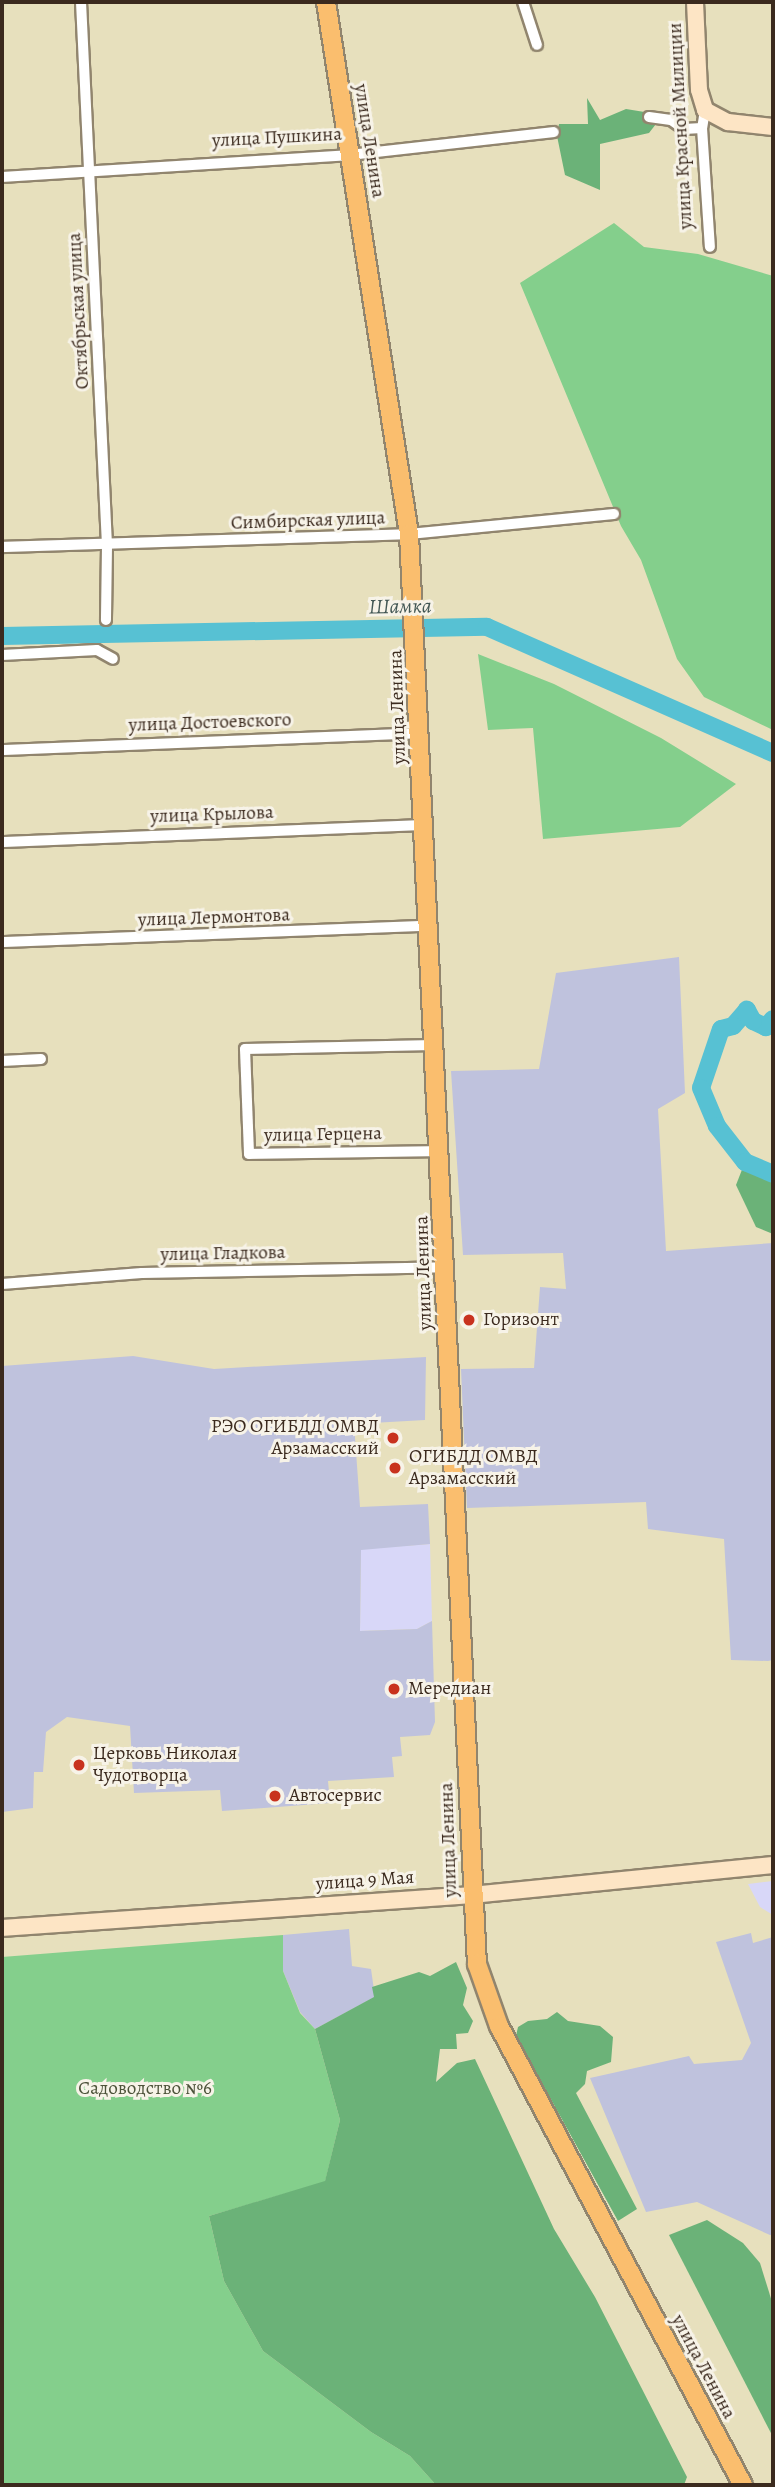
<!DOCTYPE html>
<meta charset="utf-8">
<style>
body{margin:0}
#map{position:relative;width:775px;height:2487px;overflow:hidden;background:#e7e0bd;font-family:Alegreya,serif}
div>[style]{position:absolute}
.built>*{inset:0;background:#d8d7f8}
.industrial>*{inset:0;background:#bfc2dd}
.green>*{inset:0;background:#84cf8c}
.forest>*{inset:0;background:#6bb278}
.river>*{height:18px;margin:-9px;padding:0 9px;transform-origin:9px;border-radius:9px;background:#57c1d3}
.roads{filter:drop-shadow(2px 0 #91856e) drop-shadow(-2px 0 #91856e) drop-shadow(0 2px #91856e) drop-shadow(0 -2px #91856e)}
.street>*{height:10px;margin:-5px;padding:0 5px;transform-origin:5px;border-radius:5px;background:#fff}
.secondary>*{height:16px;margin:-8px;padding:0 8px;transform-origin:8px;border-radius:8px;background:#fde5c5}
.primary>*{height:18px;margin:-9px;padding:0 9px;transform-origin:9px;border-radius:9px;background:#fabe6e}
.dots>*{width:19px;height:19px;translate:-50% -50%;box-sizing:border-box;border:4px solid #f7f3e8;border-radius:50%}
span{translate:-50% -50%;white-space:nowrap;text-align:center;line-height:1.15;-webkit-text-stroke:6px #f7f3e8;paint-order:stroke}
.street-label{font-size:19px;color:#3b2a1e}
.poi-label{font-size:19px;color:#3b2a1e}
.left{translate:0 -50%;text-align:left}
.right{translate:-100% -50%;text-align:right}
.park-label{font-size:19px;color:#4d533a}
.water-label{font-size:21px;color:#435754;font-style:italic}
.frame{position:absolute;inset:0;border:4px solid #3b2a1e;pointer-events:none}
</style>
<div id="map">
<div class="built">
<i style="clip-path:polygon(430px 1544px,432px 1621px,417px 1629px,360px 1631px,361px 1549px)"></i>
<i style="clip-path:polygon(773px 1881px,773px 1915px,760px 1907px,748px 1884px)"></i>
</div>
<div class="industrial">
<i style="clip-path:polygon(679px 957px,685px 1093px,658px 1109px,666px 1251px,773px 1243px,773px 1660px,768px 1661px,731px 1660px,724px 1539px,648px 1529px,646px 1502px,467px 1508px,461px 1369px,534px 1368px,540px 1287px,566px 1289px,563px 1253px,463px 1255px,451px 1071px,539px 1069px,556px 973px)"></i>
<i style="clip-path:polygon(133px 1356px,214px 1369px,426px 1357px,425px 1420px,354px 1424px,360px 1507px,428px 1504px,430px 1544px,361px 1550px,360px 1631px,417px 1629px,432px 1621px,435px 1722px,430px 1735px,400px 1737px,402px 1756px,392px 1757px,394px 1777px,328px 1781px,330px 1803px,222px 1811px,220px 1790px,134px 1793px,130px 1726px,67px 1717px,46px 1732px,43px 1772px,34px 1772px,33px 1808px,2px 1812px,2px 1366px)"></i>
<i style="clip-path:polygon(349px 1929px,352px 1966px,371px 1969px,375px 1997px,315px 2029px,300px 2012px,283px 1971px,283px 1935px)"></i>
<i style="clip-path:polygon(751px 1933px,753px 1943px,773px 1937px,773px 2235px,770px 2235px,697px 2202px,646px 2212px,590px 2078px,689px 2056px,694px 2064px,742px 2060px,751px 2043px,716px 1942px)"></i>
</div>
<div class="green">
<i style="clip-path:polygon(614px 223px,644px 247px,698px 254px,773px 276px,773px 730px,704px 697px,677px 659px,641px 560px,621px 526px,520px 283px)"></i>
<i style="clip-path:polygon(478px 654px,554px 684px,661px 738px,736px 784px,680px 827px,543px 839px,533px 728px,488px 730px)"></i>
<i style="clip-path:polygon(283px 1935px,283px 1971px,300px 2013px,315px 2029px,340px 2120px,325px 2182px,209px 2216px,224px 2281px,263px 2351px,371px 2432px,410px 2456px,436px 2485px,2px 2485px,2px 1957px)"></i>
</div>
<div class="forest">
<i style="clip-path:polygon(587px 98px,600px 120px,626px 109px,663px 115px,649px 133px,600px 144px,600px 190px,565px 175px,557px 136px,559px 124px,588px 124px)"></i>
<i style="clip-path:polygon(745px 1162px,773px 1174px,773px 1234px,756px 1227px,736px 1185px)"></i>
<i style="clip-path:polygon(456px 1962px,467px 1988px,463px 2005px,473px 2021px,468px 2033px,456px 2034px,457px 2049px,440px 2049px,436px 2082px,457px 2063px,475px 2059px,554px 2229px,595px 2297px,687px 2477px,684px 2485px,436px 2485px,410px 2456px,371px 2432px,263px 2351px,224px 2281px,209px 2216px,325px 2181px,340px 2120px,315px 2029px,374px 1997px,372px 1987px,419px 1972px,430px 1976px)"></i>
<i style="clip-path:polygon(557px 2012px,568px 2021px,600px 2026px,613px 2037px,611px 2062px,587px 2071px,585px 2084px,576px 2093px,637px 2209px,618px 2221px,516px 2036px,518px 2027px,528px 2021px,547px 2019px)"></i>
<i style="clip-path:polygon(707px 2220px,743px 2243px,760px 2263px,773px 2305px,773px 2437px,669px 2235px)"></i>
</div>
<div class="river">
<i style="left:2px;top:636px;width:485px;rotate:-1.1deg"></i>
<i style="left:487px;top:627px;width:313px;rotate:23.8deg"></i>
<i style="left:773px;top:1019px;width:11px;rotate:131deg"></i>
<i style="left:766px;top:1027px;width:14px;rotate:-155deg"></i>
<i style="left:753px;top:1021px;width:13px;rotate:-119deg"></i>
<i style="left:747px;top:1010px;width:21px;rotate:131deg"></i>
<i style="left:733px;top:1026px;width:12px;rotate:166deg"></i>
<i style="left:721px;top:1029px;width:62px;rotate:108.7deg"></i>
<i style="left:701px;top:1088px;width:41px;rotate:67.2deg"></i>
<i style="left:717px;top:1126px;width:46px;rotate:52.1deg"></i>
<i style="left:745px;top:1162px;width:30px;rotate:23deg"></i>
</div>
<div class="roads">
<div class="street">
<i style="left:81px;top:2px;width:545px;rotate:87.26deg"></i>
<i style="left:107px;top:546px;width:74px;rotate:90.8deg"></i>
<i style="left:523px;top:2px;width:45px;rotate:72deg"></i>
<i style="left:705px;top:110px;width:18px;rotate:99deg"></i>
<i style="left:702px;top:128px;width:119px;rotate:86.2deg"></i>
<i style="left:649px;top:117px;width:22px;rotate:8deg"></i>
<i style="left:671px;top:120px;width:16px;rotate:35deg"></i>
<i style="left:684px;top:129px;width:18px;rotate:-3deg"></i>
<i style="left:2px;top:177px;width:349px;rotate:-3.6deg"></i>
<i style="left:350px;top:155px;width:205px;rotate:-6.4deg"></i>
<i style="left:2px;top:547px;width:407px;rotate:-1.8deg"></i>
<i style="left:409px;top:534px;width:206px;rotate:-5.6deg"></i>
<i style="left:2px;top:655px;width:95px;rotate:-3deg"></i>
<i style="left:97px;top:650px;width:18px;rotate:29deg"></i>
<i style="left:2px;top:750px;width:418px;rotate:-2.3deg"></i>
<i style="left:2px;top:842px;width:422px;rotate:-2.3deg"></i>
<i style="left:2px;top:942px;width:426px;rotate:-2.2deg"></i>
<i style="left:434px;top:1045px;width:189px;rotate:178.8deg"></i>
<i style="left:245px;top:1049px;width:105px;rotate:87.8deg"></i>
<i style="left:249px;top:1154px;width:191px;rotate:-0.9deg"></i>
<i style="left:2px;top:1061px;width:39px;rotate:-3deg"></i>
<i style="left:2px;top:1284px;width:140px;rotate:-4.5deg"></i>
<i style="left:142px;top:1273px;width:304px;rotate:-1.1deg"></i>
</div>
<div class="secondary">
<i style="left:695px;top:2px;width:88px;rotate:87.4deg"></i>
<i style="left:699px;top:90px;width:21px;rotate:73deg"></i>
<i style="left:705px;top:110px;width:26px;rotate:28deg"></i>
<i style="left:728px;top:122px;width:45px;rotate:6.3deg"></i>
<i style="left:2px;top:1928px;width:471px;rotate:-4deg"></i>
<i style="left:472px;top:1895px;width:302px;rotate:-5.7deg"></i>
</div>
<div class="primary">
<i style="left:326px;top:2px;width:538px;rotate:81.13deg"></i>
<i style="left:409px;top:534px;width:1432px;rotate:87.28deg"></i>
<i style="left:477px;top:1964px;width:66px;rotate:70.5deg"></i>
<i style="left:499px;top:2026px;width:520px;rotate:62.01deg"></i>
</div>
</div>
<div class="dots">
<i style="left:469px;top:1320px;background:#c8321e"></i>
<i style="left:393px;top:1438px;background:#c8321e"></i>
<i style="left:395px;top:1468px;background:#c8321e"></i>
<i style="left:394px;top:1689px;background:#c8321e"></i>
<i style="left:79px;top:1765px;background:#c8321e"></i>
<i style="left:275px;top:1796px;background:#c8321e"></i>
</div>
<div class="street-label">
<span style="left:681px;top:126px;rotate:-93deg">улица Красной Милиции</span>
<span style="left:277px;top:138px;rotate:-3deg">улица Пушкина</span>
<span style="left:369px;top:141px;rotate:81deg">улица Ленина</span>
<span style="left:79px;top:311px;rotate:-93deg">Октябрьская улица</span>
<span style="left:308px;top:521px;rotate:-2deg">Симбирская улица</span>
<span style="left:398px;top:707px;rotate:-92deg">улица Ленина</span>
<span style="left:210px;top:723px;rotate:-2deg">улица Достоевского</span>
<span style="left:212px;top:815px;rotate:-2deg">улица Крылова</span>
<span style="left:214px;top:918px;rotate:-2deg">улица Лермонтова</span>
<span style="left:323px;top:1135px;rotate:-1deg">улица Герцена</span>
<span style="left:223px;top:1254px;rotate:-1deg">улица Гладкова</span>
<span style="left:424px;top:1273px;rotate:-92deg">улица Ленина</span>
<span style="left:449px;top:1840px;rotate:-92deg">улица Ленина</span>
<span style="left:365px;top:1881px;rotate:-4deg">улица 9 Мая</span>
<span style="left:703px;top:2367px;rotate:62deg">улица Ленина</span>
</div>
<div class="poi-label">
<span class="left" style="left:483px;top:1320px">Горизонт</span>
<span class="right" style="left:379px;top:1438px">РЭО ОГИБДД ОМВД<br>Арзамасский</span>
<span class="left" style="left:409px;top:1468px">ОГИБДД ОМВД<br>Арзамасский</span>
<span class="left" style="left:408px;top:1689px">Мередиан</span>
<span class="left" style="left:93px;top:1765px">Церковь Николая<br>Чудотворца</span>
<span class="left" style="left:289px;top:1796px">Автосервис</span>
</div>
<div class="park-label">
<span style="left:145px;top:2089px">Садоводство №6</span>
</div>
<div class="water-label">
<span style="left:400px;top:606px;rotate:-1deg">Шамка</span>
</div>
<div class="frame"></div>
</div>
